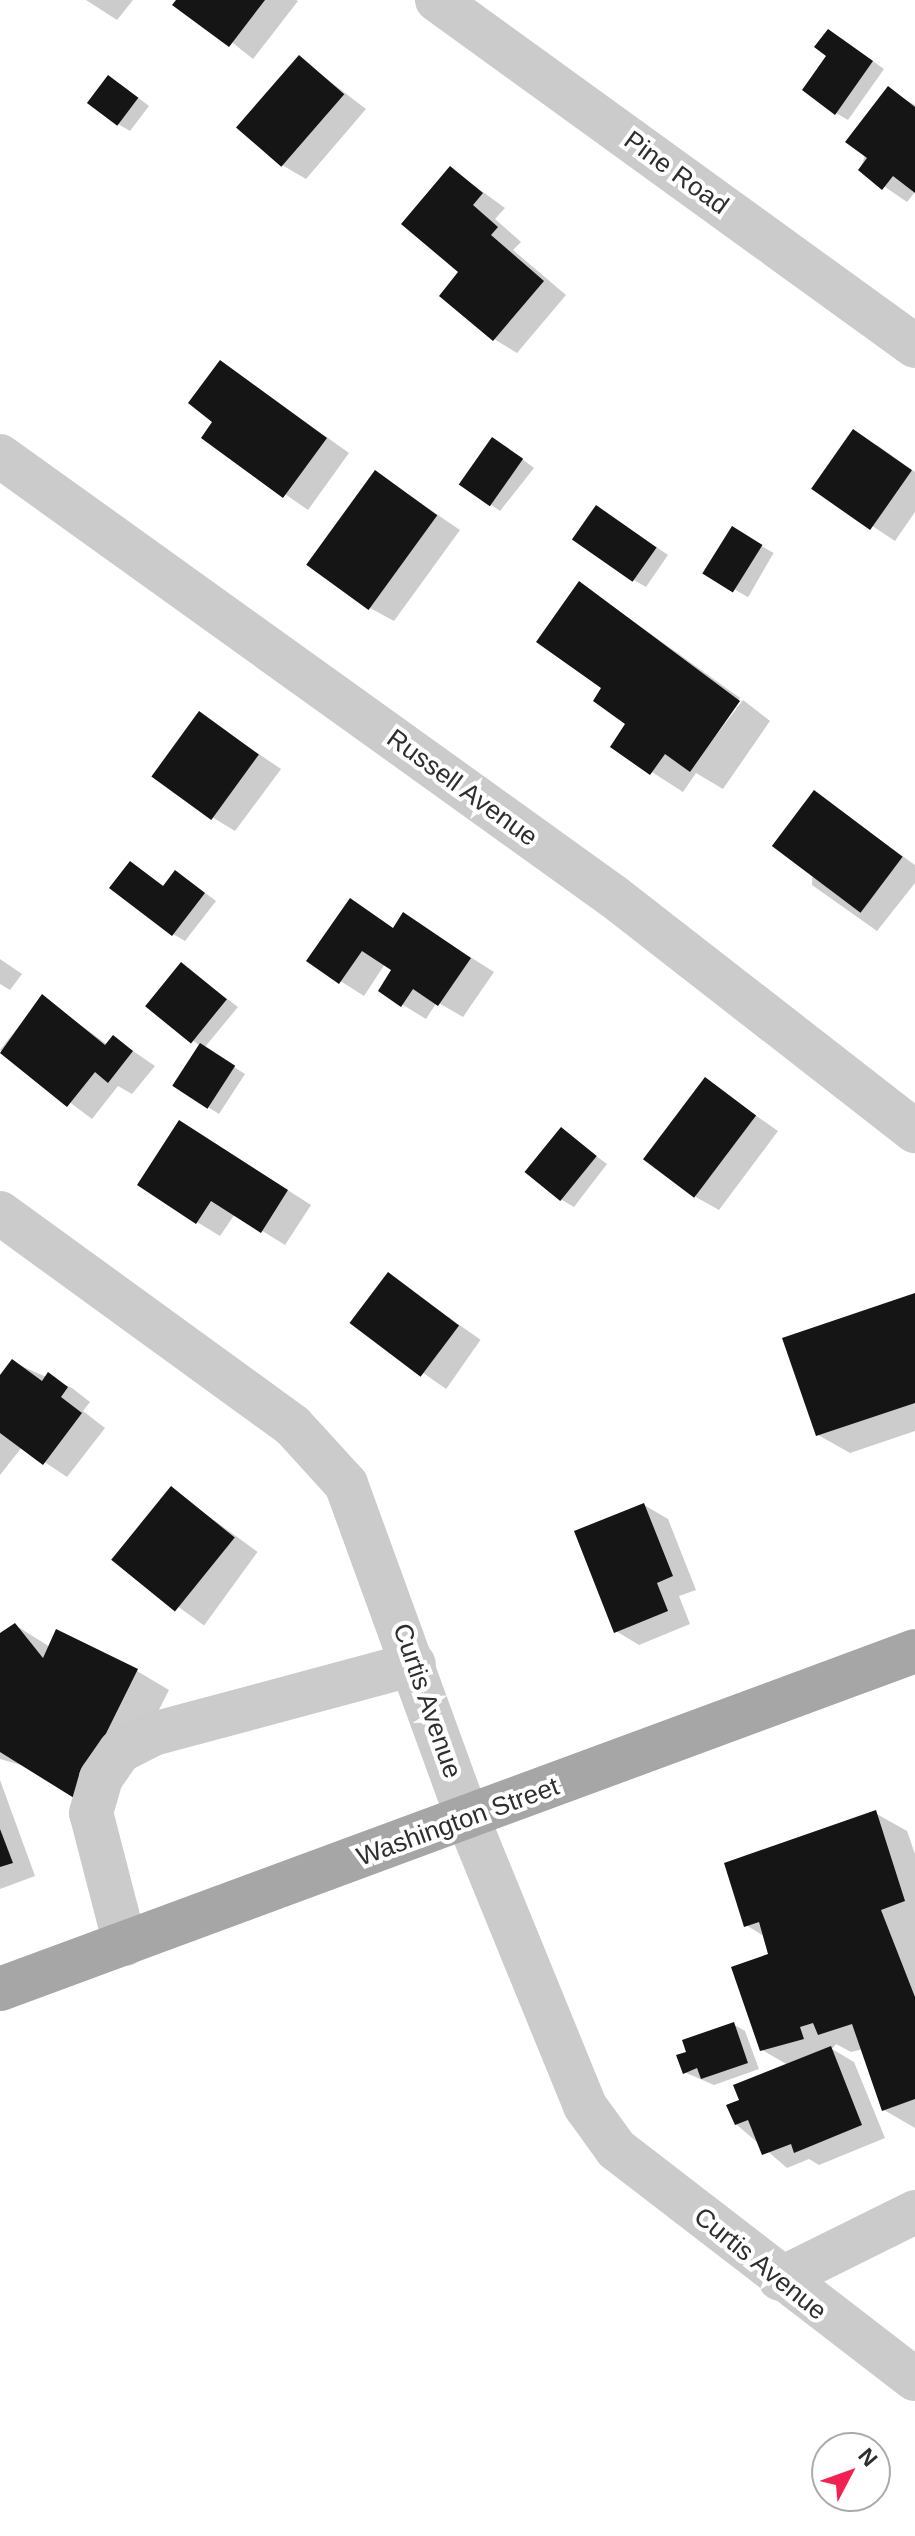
<!DOCTYPE html>
<style>
body{margin:0}
#map{position:relative;width:915px;height:2536px;overflow:hidden;background:#fff;font-family:Helvetica,sans-serif}
div>[style]{position:absolute}
.shadow>*{inset:0;background:#0003;transform-origin:0 0}
.building>*{inset:0;background:#151515;transform-origin:0 0}
.minor>*{height:44px;margin:-22px;padding:0 22px;transform-origin:22px;border-radius:22px;background:#cbcbcb}
.major>*{height:44px;margin:-22px;padding:0 22px;transform-origin:22px;border-radius:22px;background:#a6a6a6}
span{translate:-50% -50%;white-space:nowrap;text-align:center;line-height:1.15;-webkit-text-stroke:8px #fff;paint-order:stroke}
.street-label{font-size:26px;color:#2e2e2e}
.north{position:absolute;left:811px;top:2432px;width:80px;height:80px;box-sizing:border-box;background:#fff;border:2px solid #ababab;border-radius:50%;rotate:49deg;font-size:22px;font-weight:700;line-height:32px;text-align:center;color:#2e2e2e}
.north::after{content:'';display:block;margin:auto;width:28px;height:36px;background:#f52052;clip-path:polygon(50% 0,100% 100%,50% 72%,0 100%)}
</style>
<div id="map">
<div class="shadow">
<i style="clip-path:polygon(86px 0,133px 0,117px 20px)"></i>
<i style="clip-path:polygon(179px 0,296px 0,298px 1px,253px 59px)"></i>
<i style="clip-path:polygon(841px 38px,884px 69px,848px 120px,836px 113px)"></i>
<i style="clip-path:polygon(299px 58px,366px 109px,306px 179px,282px 165px)"></i>
<i style="clip-path:polygon(120px 84px,149px 106px,130px 131px,118px 124px)"></i>
<i style="clip-path:polygon(888px 89px,915px 105px,915px 192px,907px 202px,860px 170px)"></i>
<i style="clip-path:polygon(450px 168px,505px 208px,495px 219px,521px 242px,513px 250px,566px 295px,517px 353px,494px 339px,461px 272px)"></i>
<i style="clip-path:polygon(221px 362px,349px 453px,308px 510px,204px 438px,215px 421px)"></i>
<i style="clip-path:polygon(877px 445px,915px 472px,915px 512px,895px 541px,815px 488px)"></i>
<i style="clip-path:polygon(505px 446px,534px 468px,500px 511px,460px 482px)"></i>
<i style="clip-path:polygon(376px 473px,460px 530px,394px 621px,370px 608px)"></i>
<i style="clip-path:polygon(608px 514px,668px 555px,646px 587px,634px 580px)"></i>
<i style="left:732px;top:529px;width:48px;height:51px;rotate:30deg"></i>
<i style="clip-path:polygon(580px 583px,740px 698px,688px 772px,743px 700px,770px 721px,723px 789px,696px 773px,683px 792px,613px 747px,628px 724px)"></i>
<i style="clip-path:polygon(200px 714px,281px 769px,235px 831px,212px 817px)"></i>
<i style="clip-path:polygon(815px 793px,915px 865px,915px 883px,877px 931px,812px 885px)"></i>
<i style="clip-path:polygon(131px 863px,165px 887px,188px 880px,216px 901px,185px 941px,173px 934px)"></i>
<i style="clip-path:polygon(350px 901px,394px 929px,404px 915px,494px 972px,463px 1017px,437px 1002px,426px 1019px,380px 991px,394px 970px,385px 964px,364px 996px,309px 961px)"></i>
<i style="clip-path:polygon(0 959px,22px 974px,10px 990px,0 984px)"></i>
<i style="clip-path:polygon(181px 964px,238px 1007px,204px 1048px,245px 1074px,219px 1114px,208px 1107px,200px 1046px,148px 1005px)"></i>
<i style="clip-path:polygon(42px 997px,108px 1045px,114px 1038px,155px 1066px,132px 1094px,118px 1086px,92px 1119px,0 1050px)"></i>
<i style="clip-path:polygon(705px 1080px,778px 1131px,719px 1210px,696px 1197px)"></i>
<i style="clip-path:polygon(561px 1130px,607px 1164px,574px 1207px,562px 1200px)"></i>
<i style="clip-path:polygon(203px 1136px,311px 1205px,285px 1245px,235px 1214px,220px 1236px,197px 1222px)"></i>
<i style="left:388px;top:1275px;width:113px;height:60px;rotate:35deg"></i>
<i style="clip-path:polygon(915px 1295px,915px 1431px,850px 1453px,818px 1435px)"></i>
<i style="clip-path:polygon(12px 1362px,72px 1388px,90px 1402px,83px 1411px,105px 1428px,67px 1477px,22px 1447px,0 1475px,0 1378px)"></i>
<i style="left:171px;top:1489px;width:107px;height:91px;rotate:36deg"></i>
<i style="clip-path:polygon(644px 1505px,668px 1519px,696px 1590px,679px 1596px,690px 1624px,639px 1645px,616px 1631px)"></i>
<i style="clip-path:polygon(15px 1625px,50px 1647px,137px 1671px,169px 1690px,106px 1814px,35px 1769px,0 1759px,0 1636px)"></i>
<i style="clip-path:polygon(0 1780px,35px 1876px,0 1889px)"></i>
<i style="clip-path:polygon(875px 1813px,907px 1831px,915px 1854px,915px 2128px,884px 2110px,863px 2049px,851px 2052px,836px 2044px,832px 2049px,854px 2062px,885px 2138px,819px 2165px,809px 2159px,787px 2168px,736px 2124px,742px 2101px,788px 2065px,762px 2050px,770px 1955px,765px 1937px,746px 1925px)"></i>
<i style="clip-path:polygon(733px 2024px,745px 2031px,759px 2069px,714px 2085px,684px 2072px)"></i>
</div>
<div class="building">
<i style="clip-path:polygon(176px 0,265px 0,229px 47px,172px 5px)"></i>
<i style="clip-path:polygon(828px 29px,873px 61px,835px 115px,802px 90px,826px 56px,814px 47px)"></i>
<i style="left:299px;top:55px;width:60px;height:96px;rotate:41deg"></i>
<i style="left:108px;top:75px;width:38px;height:35px;rotate:37deg"></i>
<i style="clip-path:polygon(888px 86px,915px 107px,915px 193px,893px 176px,882px 190px,858px 170px,867px 158px,845px 142px)"></i>
<i style="clip-path:polygon(450px 166px,483px 193px,473px 205px,498px 227px,491px 235px,544px 281px,493px 341px,439px 296px,458px 272px,401px 224px)"></i>
<i style="clip-path:polygon(220px 360px,327px 438px,283px 498px,201px 438px,212px 422px,188px 403px)"></i>
<i style="left:853px;top:429px;width:72px;height:73px;rotate:35deg"></i>
<i style="left:492px;top:437px;width:38px;height:58px;rotate:35deg"></i>
<i style="left:375px;top:470px;width:77px;height:117px;rotate:36deg"></i>
<i style="left:596px;top:505px;width:74px;height:42px;rotate:35deg"></i>
<i style="left:732px;top:526px;width:36px;height:56px;rotate:32deg"></i>
<i style="clip-path:polygon(579px 581px,740px 701px,690px 772px,665px 754px,650px 775px,610px 747px,625px 724px,593px 701px,601px 688px,536px 642px)"></i>
<i style="left:199px;top:711px;width:74px;height:81px;rotate:36deg"></i>
<i style="left:814px;top:790px;width:111px;height:70px;rotate:37deg"></i>
<i style="clip-path:polygon(130px 861px,163px 886px,175px 870px,205px 893px,172px 936px,109px 888px)"></i>
<i style="clip-path:polygon(350px 898px,393px 928px,403px 912px,471px 958px,438px 1006px,413px 989px,401px 1007px,378px 991px,391px 970px,362px 951px,339px 984px,306px 961px)"></i>
<i style="left:181px;top:962px;width:59px;height:57px;rotate:39deg"></i>
<i style="clip-path:polygon(42px 994px,105px 1045px,113px 1035px,133px 1051px,108px 1083px,95px 1072px,67px 1107px,0 1053px)"></i>
<i style="left:200px;top:1043px;width:42px;height:51px;rotate:33deg"></i>
<i style="left:705px;top:1077px;width:64px;height:103px;rotate:37deg"></i>
<i style="clip-path:polygon(179px 1120px,288px 1190px,261px 1233px,211px 1201px,196px 1224px,137px 1185px)"></i>
<i style="left:561px;top:1127px;width:46px;height:58px;rotate:39deg"></i>
<i style="left:388px;top:1272px;width:89px;height:64px;rotate:37deg"></i>
<i style="clip-path:polygon(915px 1293px,915px 1403px,816px 1436px,782px 1338px)"></i>
<i style="clip-path:polygon(12px 1359px,42px 1381px,48px 1372px,68px 1387px,61px 1397px,82px 1413px,43px 1465px,0 1433px,0 1375px)"></i>
<i style="left:171px;top:1486px;width:82px;height:95px;rotate:39deg"></i>
<i style="clip-path:polygon(644px 1503px,673px 1576px,657px 1583px,668px 1611px,614px 1633px,574px 1531px)"></i>
<i style="clip-path:polygon(15px 1623px,43px 1658px,56px 1629px,138px 1669px,74px 1798px,0 1752px,0 1633px)"></i>
<i style="clip-path:polygon(876px 1810px,905px 1901px,881px 1910px,915px 1997px,915px 2099px,882px 2111px,852px 2024px,818px 2035px,813px 2023px,800px 2027px,804px 2039px,760px 2051px,731px 1967px,768px 1954px,759px 1922px,744px 1927px,724px 1863px)"></i>
<i style="clip-path:polygon(0 1829px,13px 1863px,0 1867px)"></i>
<i style="clip-path:polygon(734px 2022px,748px 2063px,701px 2079px,697px 2068px,683px 2074px,676px 2055px,686px 2052px,682px 2040px)"></i>
<i style="clip-path:polygon(831px 2046px,862px 2125px,794px 2153px,791px 2144px,762px 2155px,748px 2120px,735px 2125px,726px 2105px,739px 2100px,733px 2085px)"></i>
</div>
<div class="minor">
<i style="left:437px;top:0;width:590px;rotate:35.9deg"></i>
<i style="left:0;top:456px;width:755px;rotate:35.67deg"></i>
<i style="left:613px;top:896px;width:383px;rotate:37.9deg"></i>
<i style="left:0;top:1213px;width:362px;rotate:36deg"></i>
<i style="left:293px;top:1426px;width:79px;rotate:47.6deg"></i>
<i style="left:346px;top:1484px;width:357px;rotate:70deg"></i>
<i style="left:468px;top:1819px;width:310px;rotate:67.8deg"></i>
<i style="left:585px;top:2106px;width:53px;rotate:54.2deg"></i>
<i style="left:616px;top:2149px;width:377px;rotate:37.6deg"></i>
<i style="left:125px;top:1944px;width:135px;rotate:-104.5deg"></i>
<i style="left:91px;top:1813px;width:36px;rotate:-74deg"></i>
<i style="left:101px;top:1778px;width:33px;rotate:-55deg"></i>
<i style="left:120px;top:1751px;width:37px;rotate:-27deg"></i>
<i style="left:153px;top:1734px;width:270px;rotate:-15deg"></i>
<i style="left:780px;top:2279px;width:151px;rotate:-26.4deg"></i>
</div>
<div class="major">
<i style="left:0;top:1989px;width:975px;rotate:-20.27deg"></i>
</div>
<div class="street-label">
<span style="left:676px;top:173px;rotate:36deg">Pine Road</span>
<span style="left:462px;top:788px;rotate:36deg">Russell Avenue</span>
<span style="left:427px;top:1701px;rotate:71deg">Curtis Avenue</span>
<span style="left:458px;top:1822px;rotate:-20deg">Washington Street</span>
<span style="left:760px;top:2264px;rotate:39deg">Curtis Avenue</span>
</div>
<div class="north">N</div>
</div>
